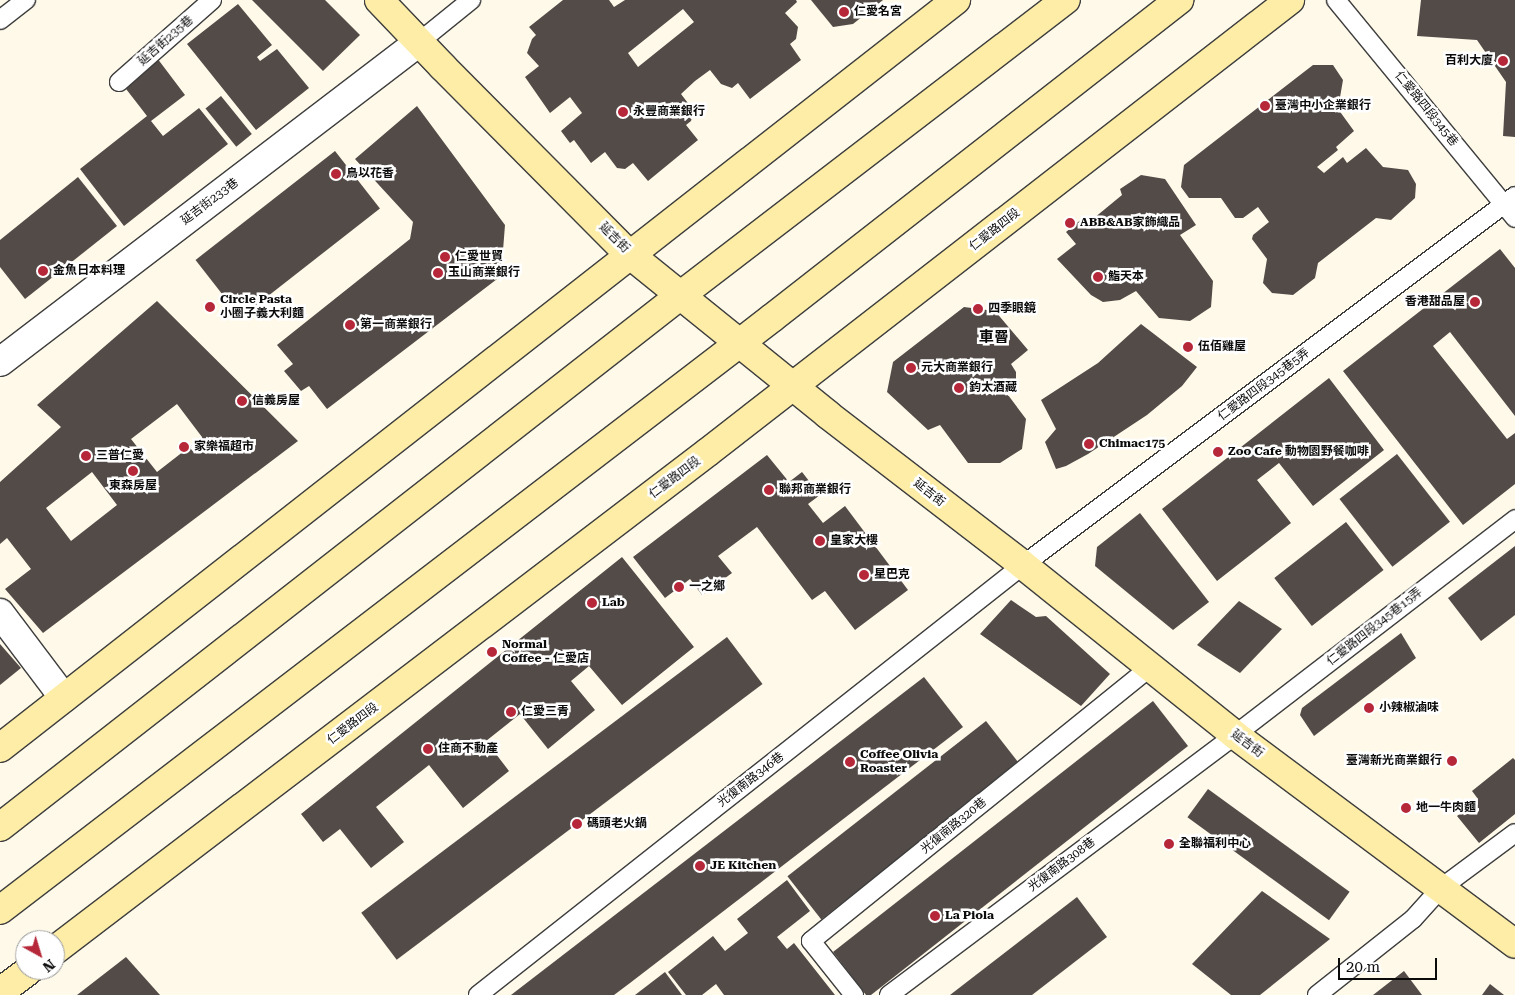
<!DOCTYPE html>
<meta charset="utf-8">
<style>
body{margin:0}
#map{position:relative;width:1515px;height:995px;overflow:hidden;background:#fef9e9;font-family:"Roboto Serif","Noto Sans TC",serif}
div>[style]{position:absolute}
.building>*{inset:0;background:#534b48;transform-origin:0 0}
.roads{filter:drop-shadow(1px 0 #3e3e3e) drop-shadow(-1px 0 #3e3e3e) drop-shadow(0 1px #3e3e3e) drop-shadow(0 -1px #3e3e3e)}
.lane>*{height:18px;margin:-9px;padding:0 9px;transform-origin:9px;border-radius:9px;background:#fff}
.street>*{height:28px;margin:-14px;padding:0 14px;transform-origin:14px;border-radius:14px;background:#fff}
.secondary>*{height:28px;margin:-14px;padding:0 14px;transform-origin:14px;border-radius:14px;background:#fdeda6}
.dots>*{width:14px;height:14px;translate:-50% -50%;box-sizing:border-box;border:2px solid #fff;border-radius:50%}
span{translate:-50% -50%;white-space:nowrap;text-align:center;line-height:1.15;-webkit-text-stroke:5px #fff;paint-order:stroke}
.poi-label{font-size:12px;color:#0b0b0b;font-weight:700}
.left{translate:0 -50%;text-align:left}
.right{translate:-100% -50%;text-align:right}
.street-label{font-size:12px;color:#0b0b0b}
.quarter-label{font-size:15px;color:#0b0b0b;font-weight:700}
.north{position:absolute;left:15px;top:930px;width:50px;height:50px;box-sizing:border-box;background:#fff;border:1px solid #9d9d9d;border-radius:50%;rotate:141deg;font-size:14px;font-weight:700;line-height:20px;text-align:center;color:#0b0b0b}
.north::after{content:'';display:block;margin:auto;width:18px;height:22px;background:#b62839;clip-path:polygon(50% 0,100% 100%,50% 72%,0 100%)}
.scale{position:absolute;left:1338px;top:958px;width:99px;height:22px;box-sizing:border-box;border:2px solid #0b0b0b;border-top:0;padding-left:6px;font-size:15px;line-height:18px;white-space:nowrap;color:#0b0b0b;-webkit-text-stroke:4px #fff;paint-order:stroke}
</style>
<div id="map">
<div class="building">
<i style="clip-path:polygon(252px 0,325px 0,360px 35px,323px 71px)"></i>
<i style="clip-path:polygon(evenodd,563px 0,609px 0,614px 7px,625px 0,796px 0,797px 2px,785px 13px,798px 27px,796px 39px,790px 44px,801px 60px,750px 99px,738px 83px,732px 88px,721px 84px,710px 70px,695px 81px,681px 94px,694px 111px,691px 121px,686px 125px,698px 140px,648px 181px,633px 163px,625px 169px,617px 168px,605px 152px,591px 163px,574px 140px,570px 143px,561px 131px,582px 113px,570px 97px,550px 113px,525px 77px,539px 66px,527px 53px,532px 39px,536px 35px,529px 27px,563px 0,683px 9px,694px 22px,638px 67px,628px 53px,683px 9px)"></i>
<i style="clip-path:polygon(811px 0,883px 0,853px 24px,833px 27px)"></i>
<i style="clip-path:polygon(1421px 0,1515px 0,1515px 137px,1503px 136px,1506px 82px,1477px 40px,1417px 36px)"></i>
<i style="clip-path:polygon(238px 4px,272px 45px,257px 57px,260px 61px,277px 49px,309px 88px,256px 130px,187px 44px)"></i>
<i style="clip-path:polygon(157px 58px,185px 95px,151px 121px,163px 136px,199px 108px,228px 144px,124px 226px,80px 169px,147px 116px,123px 85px)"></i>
<i style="clip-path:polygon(1313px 65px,1333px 65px,1343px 80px,1338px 109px,1354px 131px,1336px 147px,1338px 150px,1317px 167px,1324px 173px,1343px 157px,1347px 163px,1366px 148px,1383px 167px,1408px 170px,1416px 184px,1415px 198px,1391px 220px,1376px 218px,1318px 263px,1315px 278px,1293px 295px,1272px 293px,1263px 283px,1267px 259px,1252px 239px,1253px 235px,1269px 222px,1258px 207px,1243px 218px,1235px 218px,1221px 198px,1189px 198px,1181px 187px,1184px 165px)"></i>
<i style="left:221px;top:96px;width:49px;height:20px;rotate:51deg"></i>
<i style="clip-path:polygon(417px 106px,505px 225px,501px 276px,327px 409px,309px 386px,301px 391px,284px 371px,293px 364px,277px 345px,410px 239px,413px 222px,355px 159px)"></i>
<i style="left:335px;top:151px;width:73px;height:177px;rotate:52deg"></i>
<i style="clip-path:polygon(1141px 175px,1165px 179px,1196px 225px,1180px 235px,1213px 281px,1211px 307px,1190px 321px,1159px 318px,1136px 291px,1120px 300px,1103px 302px,1091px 295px,1057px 259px,1076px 244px,1066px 232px,1083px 218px,1088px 223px,1122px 195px,1120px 189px)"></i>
<i style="clip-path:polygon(78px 177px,117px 226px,25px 299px,0 267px,0 240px)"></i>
<i style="clip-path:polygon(1500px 249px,1515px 268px,1515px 416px,1450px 332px,1433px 346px,1507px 439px,1515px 433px,1515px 484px,1463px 525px,1343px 371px)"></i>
<i style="clip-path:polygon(evenodd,157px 301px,298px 441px,43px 633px,5px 589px,31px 569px,7px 538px,0 544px,0 482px,61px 427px,37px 405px,157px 301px,177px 404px,202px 437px,157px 472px,131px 439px,177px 404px,157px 301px,92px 472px,117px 505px,71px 541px,46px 508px,92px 472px)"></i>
<i style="clip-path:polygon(964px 307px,995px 311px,1028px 350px,1011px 364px,1016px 372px,1016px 382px,1005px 391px,1026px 419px,1022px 449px,1000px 463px,968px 463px,940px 425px,928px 430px,887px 392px,893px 362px)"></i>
<i style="clip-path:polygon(1141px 324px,1197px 367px,1182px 386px,1147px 415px,1088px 454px,1066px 466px,1056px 469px,1045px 442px,1056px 429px,1041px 400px,1098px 363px)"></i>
<i style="clip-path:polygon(1329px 378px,1384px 450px,1313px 506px,1279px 463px,1257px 480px,1291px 523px,1217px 581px,1162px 509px)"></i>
<i style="left:1397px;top:454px;width:86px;height:73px;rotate:52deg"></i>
<i style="clip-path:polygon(767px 455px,789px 482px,802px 472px,820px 495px,808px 504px,823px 523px,845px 506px,908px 590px,855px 630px,825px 591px,812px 600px,757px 527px,718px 556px,732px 573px,702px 595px,690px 579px,665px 598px,633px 557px)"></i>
<i style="clip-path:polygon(1140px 513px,1209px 602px,1173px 630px,1095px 566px,1097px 547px)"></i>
<i style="left:1346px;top:522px;width:61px;height:91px;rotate:52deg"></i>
<i style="clip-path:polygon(1515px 546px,1515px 615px,1481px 641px,1448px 598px)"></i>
<i style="clip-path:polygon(622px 557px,694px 647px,622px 705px,589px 666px,571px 681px,595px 710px,548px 749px,520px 714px,486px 741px,509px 771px,463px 808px,429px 765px,376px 807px,404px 842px,371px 868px,340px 829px,323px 842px,301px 814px)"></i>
<i style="clip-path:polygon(1011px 600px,1036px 617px,1046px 616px,1110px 674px,1081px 706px,980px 634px)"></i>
<i style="clip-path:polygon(1239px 601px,1282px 629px,1240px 673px,1197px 645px)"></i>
<i style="clip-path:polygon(1401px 633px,1416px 658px,1314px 736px,1300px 715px,1302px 708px)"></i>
<i style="left:727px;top:637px;width:59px;height:458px;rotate:53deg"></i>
<i style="clip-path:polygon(0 644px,21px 668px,0 685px)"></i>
<i style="clip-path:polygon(924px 677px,963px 727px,630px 983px,614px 995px,511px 995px)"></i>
<i style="clip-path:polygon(1153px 701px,1188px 746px,871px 995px,866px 995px,833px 952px)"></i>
<i style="left:986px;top:721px;width:55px;height:252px;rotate:52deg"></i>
<i style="clip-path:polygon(1513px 758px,1515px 760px,1515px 814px,1479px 843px,1457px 816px,1478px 799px,1472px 791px)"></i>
<i style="left:1208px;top:789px;width:175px;height:35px;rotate:36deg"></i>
<i style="clip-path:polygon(787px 880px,810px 911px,777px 937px,787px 949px,794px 943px,835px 995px,724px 995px,716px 984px,702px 995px,686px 995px,668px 972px,713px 936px,725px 951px,748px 933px,737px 919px)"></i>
<i style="clip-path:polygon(1262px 891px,1330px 939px,1260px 995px,1231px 995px,1192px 964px)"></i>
<i style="clip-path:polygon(1077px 897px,1107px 937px,1032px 995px,950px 995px)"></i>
<i style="clip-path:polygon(126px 957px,160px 995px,77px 995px)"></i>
<i style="clip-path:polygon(1404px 971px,1422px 995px,1373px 995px)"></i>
<i style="clip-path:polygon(665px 972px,682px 995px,635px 995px)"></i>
<i style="clip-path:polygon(1490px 984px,1504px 995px,1482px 995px)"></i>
</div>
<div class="roads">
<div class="lane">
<i style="left:1336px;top:0;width:282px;rotate:50.6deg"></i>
<i style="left:0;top:20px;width:33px;rotate:-38deg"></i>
<i style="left:419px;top:42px;width:67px;rotate:-38.9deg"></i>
<i style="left:119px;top:82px;width:124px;rotate:-41.4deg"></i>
<i style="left:478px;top:995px;width:694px;rotate:-38.27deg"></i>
<i style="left:1023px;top:565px;width:615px;rotate:-36.87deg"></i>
<i style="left:854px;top:995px;width:69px;rotate:-128.5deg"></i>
<i style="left:811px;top:941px;width:437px;rotate:-38.9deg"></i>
<i style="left:889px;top:995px;width:433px;rotate:-36.9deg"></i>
<i style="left:1235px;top:735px;width:354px;rotate:-37.6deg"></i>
<i style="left:1317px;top:995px;width:122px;rotate:-38.4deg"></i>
<i style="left:1413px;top:919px;width:42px;rotate:-47.9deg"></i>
<i style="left:1441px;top:888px;width:92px;rotate:-36.6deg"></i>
</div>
<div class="street">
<i style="left:0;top:362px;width:527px;rotate:-37.37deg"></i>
<i style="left:0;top:613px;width:106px;rotate:53deg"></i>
</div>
<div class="secondary">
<i style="left:379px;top:0;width:93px;rotate:46.3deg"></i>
<i style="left:443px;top:67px;width:264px;rotate:45.2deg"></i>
<i style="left:629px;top:254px;width:255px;rotate:38.9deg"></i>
<i style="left:827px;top:414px;width:247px;rotate:37.6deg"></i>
<i style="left:1023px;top:565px;width:272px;rotate:38.7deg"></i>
<i style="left:1235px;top:735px;width:349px;rotate:36.7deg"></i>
<i style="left:0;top:748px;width:1214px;rotate:-38.04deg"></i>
<i style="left:0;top:827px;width:864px;rotate:-38deg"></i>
<i style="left:681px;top:295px;width:485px;rotate:-37.5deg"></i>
<i style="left:0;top:910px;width:973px;rotate:-37.48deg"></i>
<i style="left:772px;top:318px;width:517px;rotate:-38deg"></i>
<i style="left:55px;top:950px;width:821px;rotate:-37.33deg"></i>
<i style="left:708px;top:452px;width:737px;rotate:-37.83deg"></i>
<i style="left:0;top:992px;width:36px;rotate:-37deg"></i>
</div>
</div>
<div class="dots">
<i style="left:844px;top:12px;background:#b62839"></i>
<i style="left:1503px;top:61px;background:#b62839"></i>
<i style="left:1265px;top:106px;background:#b62839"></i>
<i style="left:623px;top:112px;background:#b62839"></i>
<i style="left:336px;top:174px;background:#b62839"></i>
<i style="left:1070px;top:223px;background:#b62839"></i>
<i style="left:445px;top:257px;background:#b62839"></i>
<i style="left:43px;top:271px;background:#b62839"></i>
<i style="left:438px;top:273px;background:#b62839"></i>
<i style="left:1098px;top:277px;background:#b62839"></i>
<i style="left:1475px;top:302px;background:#b62839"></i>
<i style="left:210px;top:307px;background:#b62839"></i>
<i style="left:978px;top:309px;background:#b62839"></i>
<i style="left:350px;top:325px;background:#b62839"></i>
<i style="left:1188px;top:347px;background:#b62839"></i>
<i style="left:911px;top:368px;background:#b62839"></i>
<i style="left:959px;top:388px;background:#b62839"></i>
<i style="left:242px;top:401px;background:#b62839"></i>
<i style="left:1089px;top:444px;background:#b62839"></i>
<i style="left:184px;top:447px;background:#b62839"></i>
<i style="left:1218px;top:452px;background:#b62839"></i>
<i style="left:86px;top:456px;background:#b62839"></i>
<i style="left:133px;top:471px;background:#b62839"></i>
<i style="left:769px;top:490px;background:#b62839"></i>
<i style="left:820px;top:541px;background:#b62839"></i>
<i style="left:864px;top:575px;background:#b62839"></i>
<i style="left:679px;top:587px;background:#b62839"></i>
<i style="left:592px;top:603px;background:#b62839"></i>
<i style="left:492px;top:652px;background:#b62839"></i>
<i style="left:1369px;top:708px;background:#b62839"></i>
<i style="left:511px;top:712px;background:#b62839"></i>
<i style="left:428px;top:749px;background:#b62839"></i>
<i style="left:1452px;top:761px;background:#b62839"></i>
<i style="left:850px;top:762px;background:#b62839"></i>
<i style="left:1406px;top:808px;background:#b62839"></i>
<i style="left:577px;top:824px;background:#b62839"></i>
<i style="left:1169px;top:844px;background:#b62839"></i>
<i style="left:700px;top:866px;background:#b62839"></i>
<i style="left:935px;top:916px;background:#b62839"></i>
</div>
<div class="poi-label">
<span class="left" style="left:854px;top:12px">仁愛名宮</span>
<span class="right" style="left:1493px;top:61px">百利大廈</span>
<span class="left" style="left:1275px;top:106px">臺灣中小企業銀行</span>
<span class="left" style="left:633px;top:112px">永豐商業銀行</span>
<span class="left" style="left:346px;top:174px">鳥以花香</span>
<span class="left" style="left:1080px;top:223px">ABB&amp;AB家飾織品</span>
<span class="left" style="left:455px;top:257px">仁愛世貿</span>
<span class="left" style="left:53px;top:271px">金魚日本料理</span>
<span class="left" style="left:448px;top:273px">玉山商業銀行</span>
<span class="left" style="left:1108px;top:277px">鮨天本</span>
<span class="left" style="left:220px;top:307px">Circle Pasta<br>小圈子義大利麵</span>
<span class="right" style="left:1465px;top:302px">香港甜品屋</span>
<span class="left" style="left:988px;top:309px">四季眼鏡</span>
<span class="left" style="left:360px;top:325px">第一商業銀行</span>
<span class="left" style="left:1198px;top:347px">伍佰雞屋</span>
<span class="left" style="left:921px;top:368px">元大商業銀行</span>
<span class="left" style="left:969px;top:388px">鈞太酒藏</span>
<span class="left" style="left:252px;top:401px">信義房屋</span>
<span class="left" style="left:1099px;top:444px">Chimac175</span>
<span class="left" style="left:194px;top:447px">家樂福超市</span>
<span class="left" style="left:1228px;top:452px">Zoo Cafe 動物園野餐咖啡</span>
<span class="left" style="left:96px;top:456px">三普仁愛</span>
<span style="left:133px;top:486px">東森房屋</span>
<span class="left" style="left:779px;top:490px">聯邦商業銀行</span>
<span class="left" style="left:830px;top:541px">皇家大樓</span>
<span class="left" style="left:874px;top:575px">星巴克</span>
<span class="left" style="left:689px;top:587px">一之鄉</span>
<span class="left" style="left:602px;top:603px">Lab</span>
<span class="left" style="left:502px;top:652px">Normal<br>Coffee - 仁愛店</span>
<span class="left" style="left:1379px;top:708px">小辣椒滷味</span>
<span class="left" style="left:521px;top:712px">仁愛三青</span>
<span class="left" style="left:438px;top:749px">住商不動產</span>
<span class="left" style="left:860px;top:762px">Coffee Olivia<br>Roaster</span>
<span class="right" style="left:1442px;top:761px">臺灣新光商業銀行</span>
<span class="left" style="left:1416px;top:808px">地一牛肉麵</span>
<span class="left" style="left:587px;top:824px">碼頭老火鍋</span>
<span class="left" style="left:1179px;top:844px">全聯福利中心</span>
<span class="left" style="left:710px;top:866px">JE Kitchen</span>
<span class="left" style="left:945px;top:916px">La Piola</span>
</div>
<div class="street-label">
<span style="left:166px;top:41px;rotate:-41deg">延吉街235巷</span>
<span style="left:1426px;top:109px;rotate:51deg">仁愛路四段345巷</span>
<span style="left:210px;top:202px;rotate:-37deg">延吉街233巷</span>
<span style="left:995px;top:230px;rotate:-38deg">仁愛路四段</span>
<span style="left:614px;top:238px;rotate:45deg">延吉街</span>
<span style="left:1264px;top:385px;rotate:-37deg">仁愛路四段345巷5弄</span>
<span style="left:675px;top:478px;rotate:-37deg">仁愛路四段</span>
<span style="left:929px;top:493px;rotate:38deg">延吉街</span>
<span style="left:1375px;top:627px;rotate:-38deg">仁愛路四段345巷15弄</span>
<span style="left:353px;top:724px;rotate:-37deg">仁愛路四段</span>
<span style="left:1247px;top:744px;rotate:37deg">延吉街</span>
<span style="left:751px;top:780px;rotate:-38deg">光復南路346巷</span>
<span style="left:954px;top:826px;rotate:-39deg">光復南路320巷</span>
<span style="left:1062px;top:865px;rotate:-37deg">光復南路308巷</span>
</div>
<div class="quarter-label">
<span style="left:994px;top:338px">車罾</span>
</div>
<div class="north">N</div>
<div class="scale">20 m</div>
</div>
